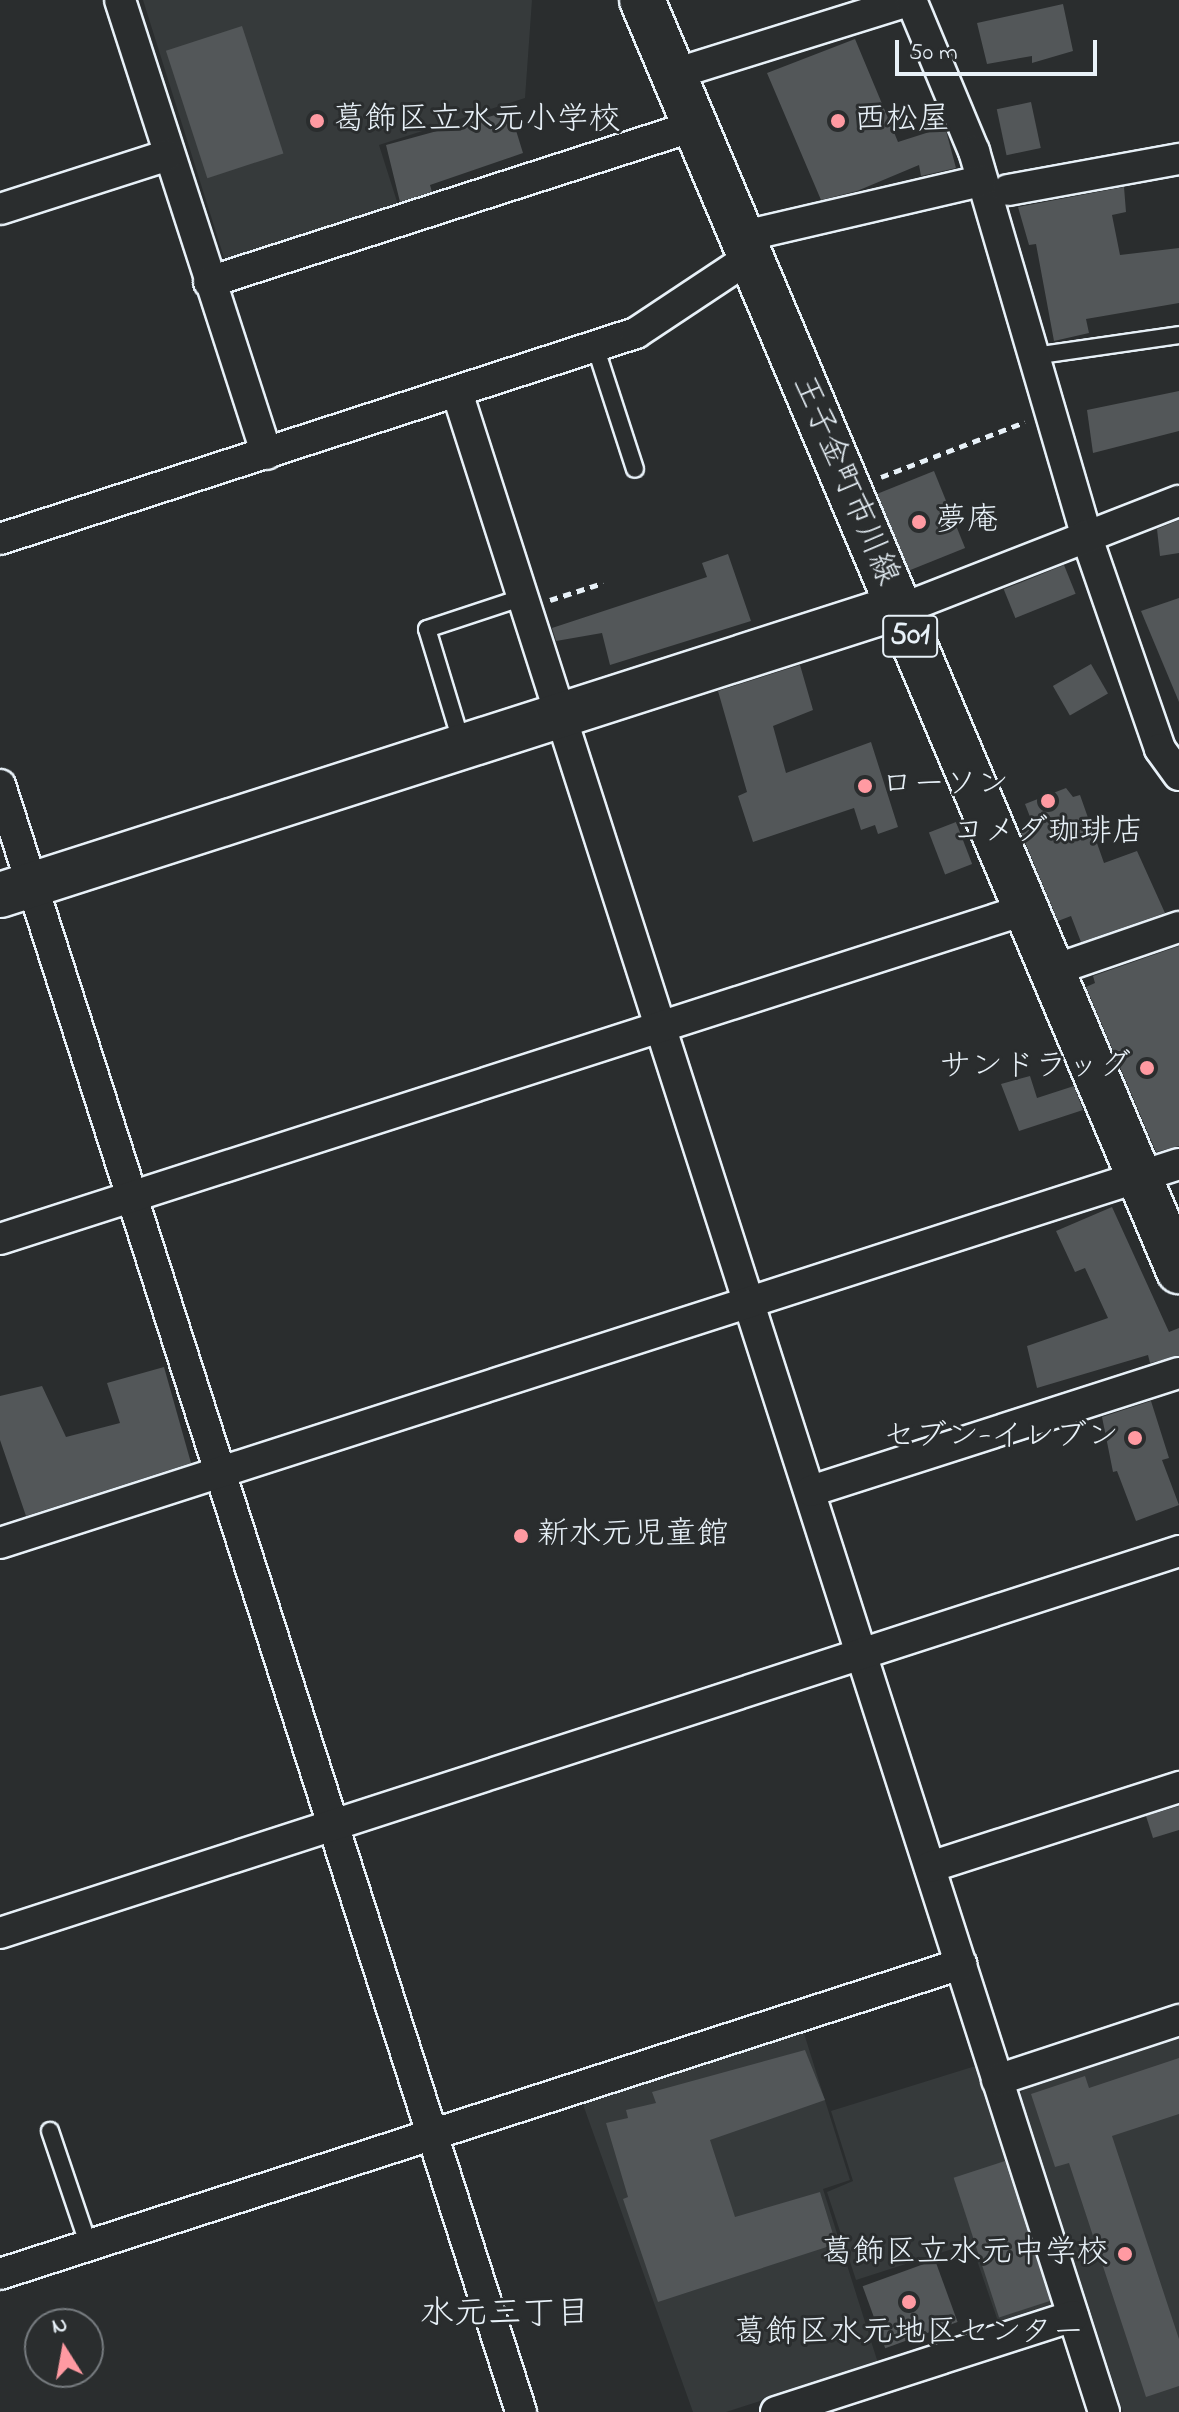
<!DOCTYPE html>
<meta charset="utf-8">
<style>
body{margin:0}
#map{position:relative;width:1179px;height:2412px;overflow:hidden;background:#2a2d2e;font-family:"Indie Flower","Klee One",sans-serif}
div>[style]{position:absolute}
.built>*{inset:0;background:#363a3b}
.building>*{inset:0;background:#535759;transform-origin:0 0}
.path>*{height:5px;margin-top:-2.5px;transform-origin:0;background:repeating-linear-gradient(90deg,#e8f1f8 0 8px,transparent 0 14px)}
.roads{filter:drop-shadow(2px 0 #e8f1f8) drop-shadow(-2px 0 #e8f1f8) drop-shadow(0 2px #e8f1f8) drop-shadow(0 -2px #e8f1f8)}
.lane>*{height:16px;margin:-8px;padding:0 8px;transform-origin:8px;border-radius:8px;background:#2a2d2e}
.street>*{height:30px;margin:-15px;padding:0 15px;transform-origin:15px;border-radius:15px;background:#2a2d2e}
.secondary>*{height:44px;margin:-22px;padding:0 22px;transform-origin:22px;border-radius:22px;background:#2a2d2e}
.primary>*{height:44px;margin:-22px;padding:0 22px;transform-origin:22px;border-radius:22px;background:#2a2d2e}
.dots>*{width:22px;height:22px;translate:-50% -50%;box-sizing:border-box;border:4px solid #2a2d2e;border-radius:50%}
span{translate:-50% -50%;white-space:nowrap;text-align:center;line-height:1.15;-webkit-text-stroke:6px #2a2d2e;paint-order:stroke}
.shield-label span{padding:2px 6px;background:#2a2d2e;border:2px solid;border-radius:6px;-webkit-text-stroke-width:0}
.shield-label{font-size:30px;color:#e8f1f8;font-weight:700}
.poi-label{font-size:32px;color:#e8f1f8}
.left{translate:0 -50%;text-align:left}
.right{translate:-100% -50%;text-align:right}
.street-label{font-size:32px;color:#e8f1f8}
.neighbourhood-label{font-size:34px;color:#e8f1f8}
.north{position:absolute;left:24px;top:2308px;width:80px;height:80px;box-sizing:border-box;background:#2a2d2e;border:2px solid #767b7f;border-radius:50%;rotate:349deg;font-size:22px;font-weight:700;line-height:32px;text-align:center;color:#e8f1f8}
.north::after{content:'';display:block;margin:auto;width:28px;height:36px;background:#ff9aa2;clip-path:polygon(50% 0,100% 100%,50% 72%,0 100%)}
.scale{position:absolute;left:895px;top:40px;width:202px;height:36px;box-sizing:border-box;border:4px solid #e8f1f8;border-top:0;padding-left:10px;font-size:24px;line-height:28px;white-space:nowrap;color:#e8f1f8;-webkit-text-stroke:6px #2a2d2e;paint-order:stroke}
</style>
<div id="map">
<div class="built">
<i style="clip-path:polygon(143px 0,532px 0,525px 98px,379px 145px,399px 208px,226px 264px)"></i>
<i style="clip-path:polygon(802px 2027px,850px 2180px,823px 2189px,878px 2363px,726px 2412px,693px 2412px,580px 2096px)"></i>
<i style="clip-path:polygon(1179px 2031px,1179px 2412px,1123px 2412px,1020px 2095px,1027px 2081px)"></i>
<i style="clip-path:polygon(982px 2064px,1064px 2310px,1001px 2330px,971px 2243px,856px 2280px,827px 2192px,853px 2181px,831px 2111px)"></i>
</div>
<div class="building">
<i style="clip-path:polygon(1063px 4px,1073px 51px,1032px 63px,1032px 56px,987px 64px,977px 23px)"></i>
<i style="left:242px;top:26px;width:134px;height:80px;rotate:72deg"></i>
<i style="clip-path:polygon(855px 39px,898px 142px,945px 127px,956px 168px,921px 176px,919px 165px,857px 191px,821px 200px,767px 73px)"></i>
<i style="left:1031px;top:102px;width:47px;height:35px;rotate:78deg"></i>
<i style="clip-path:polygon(510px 111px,523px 153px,430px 185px,432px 192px,400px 202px,386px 145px)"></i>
<i style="clip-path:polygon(1124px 187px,1126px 212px,1112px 215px,1120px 255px,1179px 248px,1179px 303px,1086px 319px,1089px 333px,1054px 341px,1036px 244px,1029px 245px,1018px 207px)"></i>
<i style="clip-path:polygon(1179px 391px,1179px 431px,1093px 453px,1087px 410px)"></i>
<i style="left:934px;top:471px;width:83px;height:61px;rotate:68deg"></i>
<i style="clip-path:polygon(1179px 520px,1179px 553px,1160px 556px,1157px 529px)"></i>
<i style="clip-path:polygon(728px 554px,751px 621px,610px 665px,602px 633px,556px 641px,552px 628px,707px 577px,702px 563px)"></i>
<i style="left:1064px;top:565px;width:31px;height:65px;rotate:68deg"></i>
<i style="clip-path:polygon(1179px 598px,1179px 702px,1141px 611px)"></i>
<i style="left:1091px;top:664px;width:34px;height:44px;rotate:60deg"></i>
<i style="clip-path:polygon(800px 665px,813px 710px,773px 726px,786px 773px,871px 742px,898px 827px,878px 834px,875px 825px,861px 830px,854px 808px,753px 842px,738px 796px,747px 792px,718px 691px)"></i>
<i style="clip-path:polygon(1066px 788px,1073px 797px,1080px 795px,1104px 863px,1137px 851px,1165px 913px,1081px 942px,1071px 916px,1058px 921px,1019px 828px,1032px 822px,1025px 804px)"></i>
<i style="left:956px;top:822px;width:45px;height:29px;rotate:69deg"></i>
<i style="clip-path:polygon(1179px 946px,1179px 1146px,1156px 1152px,1086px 987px,1095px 983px,1093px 976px)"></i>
<i style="clip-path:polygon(1030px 1076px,1037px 1098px,1074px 1086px,1083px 1110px,1019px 1131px,1001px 1084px)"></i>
<i style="clip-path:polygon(1112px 1207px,1169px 1332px,1179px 1328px,1179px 1356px,1150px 1363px,1148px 1355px,1037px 1388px,1027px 1346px,1108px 1318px,1085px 1268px,1075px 1272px,1056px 1231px)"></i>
<i style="clip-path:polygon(164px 1367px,191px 1463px,26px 1516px,0 1440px,0 1396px,42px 1386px,66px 1437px,120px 1423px,107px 1383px)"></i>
<i style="clip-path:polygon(1151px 1401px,1169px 1458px,1162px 1460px,1179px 1505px,1136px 1521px,1117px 1471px,1113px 1472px,1102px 1417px)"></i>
<i style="clip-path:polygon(1179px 1806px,1179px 1830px,1153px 1838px,1146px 1816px)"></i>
<i style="clip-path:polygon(805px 2050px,825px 2100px,710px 2140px,735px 2217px,820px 2192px,836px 2244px,658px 2302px,623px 2199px,628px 2197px,606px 2123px,628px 2118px,626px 2110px,656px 2103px,652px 2092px)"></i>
<i style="clip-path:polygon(1179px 2058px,1179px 2114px,1112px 2136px,1179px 2339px,1179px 2386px,1146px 2397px,1069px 2163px,1055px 2167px,1031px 2094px,1085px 2076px,1089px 2088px)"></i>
<i style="left:1005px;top:2161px;width:147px;height:54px;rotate:72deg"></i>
<i style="left:935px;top:2260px;width:66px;height:77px;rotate:70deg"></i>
</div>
<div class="path">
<i style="left:881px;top:477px;width:154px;rotate:-20.9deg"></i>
<i style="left:550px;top:600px;width:56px;rotate:-17.8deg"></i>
</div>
<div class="roads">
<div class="lane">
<i style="left:595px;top:346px;width:129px;rotate:72deg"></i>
<i style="left:1034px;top:356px;width:147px;rotate:-8.2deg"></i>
<i style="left:462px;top:744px;width:120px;rotate:-106.9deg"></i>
<i style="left:427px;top:629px;width:102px;rotate:-18.3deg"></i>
<i style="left:50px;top:2131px;width:121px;rotate:71.3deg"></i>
</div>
<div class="street">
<i style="left:120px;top:0;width:477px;rotate:72.1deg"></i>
<i style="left:674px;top:74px;width:248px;rotate:-17.3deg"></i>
<i style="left:911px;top:0;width:164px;rotate:67.4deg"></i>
<i style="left:974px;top:151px;width:400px;rotate:73.7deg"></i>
<i style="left:1086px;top:535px;width:226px;rotate:70.9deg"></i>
<i style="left:1160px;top:749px;width:32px;rotate:54deg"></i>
<i style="left:1008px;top:190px;width:174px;rotate:-10.3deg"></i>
<i style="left:0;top:209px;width:176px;rotate:-17.8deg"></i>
<i style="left:740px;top:237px;width:247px;rotate:-13.1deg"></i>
<i style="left:209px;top:282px;width:509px;rotate:-17.83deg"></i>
<i style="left:457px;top:392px;width:2121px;rotate:72.24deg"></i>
<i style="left:0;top:539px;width:669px;rotate:-17.95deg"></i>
<i style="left:636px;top:333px;width:136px;rotate:-33.6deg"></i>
<i style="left:899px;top:610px;width:300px;rotate:-21.3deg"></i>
<i style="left:0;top:785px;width:1708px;rotate:72.24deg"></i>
<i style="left:1051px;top:971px;width:135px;rotate:-19deg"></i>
<i style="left:0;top:1239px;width:1076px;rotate:-17.81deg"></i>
<i style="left:811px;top:1491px;width:386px;rotate:-17.8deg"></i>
<i style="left:0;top:1543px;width:1238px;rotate:-17.82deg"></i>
<i style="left:930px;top:1867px;width:262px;rotate:-17.8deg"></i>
<i style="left:0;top:1933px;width:1239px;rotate:-17.95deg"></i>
<i style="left:997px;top:2080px;width:192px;rotate:-18.2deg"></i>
<i style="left:0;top:2274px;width:1010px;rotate:-17.88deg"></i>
<i style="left:776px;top:2412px;width:312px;rotate:-17.9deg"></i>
</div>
<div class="secondary">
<i style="left:0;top:895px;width:943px;rotate:-17.78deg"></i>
</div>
<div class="primary">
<i style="left:642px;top:0;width:1380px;rotate:67.1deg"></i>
</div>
</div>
<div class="dots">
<i style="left:317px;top:121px;background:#ff9aa2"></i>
<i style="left:838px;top:121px;background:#ff9aa2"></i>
<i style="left:919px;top:522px;background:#ff9aa2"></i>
<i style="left:865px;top:786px;background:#ff9aa2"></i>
<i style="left:1048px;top:801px;background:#ff9aa2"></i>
<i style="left:1147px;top:1068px;background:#ff9aa2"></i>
<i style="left:1135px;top:1438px;background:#ff9aa2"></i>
<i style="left:521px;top:1536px;background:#ff9aa2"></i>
<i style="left:1125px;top:2254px;background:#ff9aa2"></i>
<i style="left:909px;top:2302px;background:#ff9aa2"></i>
</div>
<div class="shield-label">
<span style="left:910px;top:636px">501</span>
</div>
<div class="poi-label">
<span class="left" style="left:333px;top:121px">葛飾区立水元小学校</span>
<span class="left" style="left:854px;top:121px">西松屋</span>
<span class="left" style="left:935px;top:522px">夢庵</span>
<span class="left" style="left:881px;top:786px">ローソン</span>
<span style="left:1048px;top:833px">コメダ珈琲店</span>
<span class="right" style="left:1131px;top:1068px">サンドラッグ</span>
<span class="right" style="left:1119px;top:1438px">セブン-イレブン</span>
<span class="left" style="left:537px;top:1536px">新水元児童館</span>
<span class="right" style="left:1109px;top:2254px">葛飾区立水元中学校</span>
<span style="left:909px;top:2334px">葛飾区水元地区センター</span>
</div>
<div class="street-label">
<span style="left:844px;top:481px;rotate:67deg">王子金町市川線</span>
</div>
<div class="neighbourhood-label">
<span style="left:505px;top:2316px">水元三丁目</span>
</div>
<div class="north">N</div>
<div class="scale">50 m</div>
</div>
